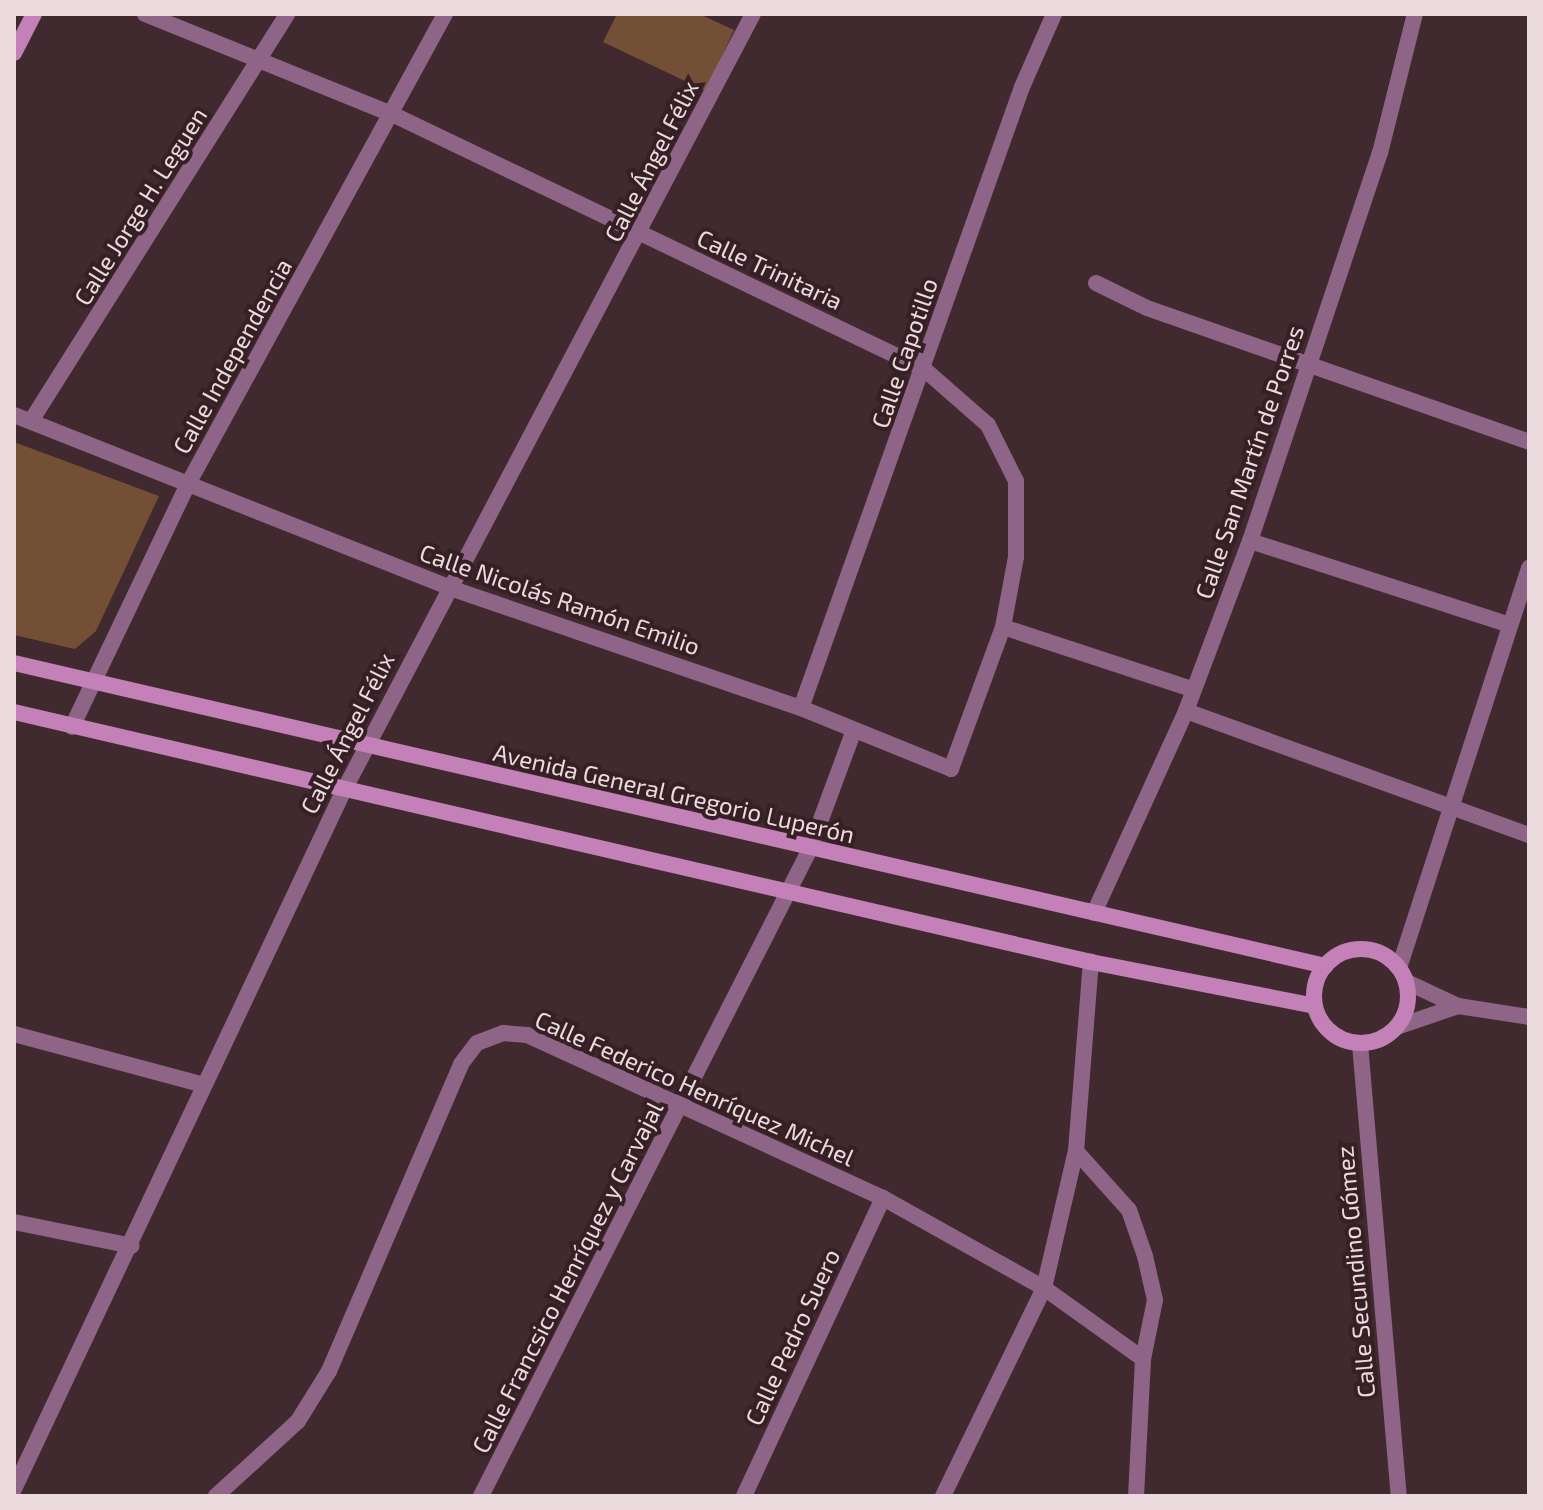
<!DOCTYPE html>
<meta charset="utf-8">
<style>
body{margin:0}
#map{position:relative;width:1543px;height:1510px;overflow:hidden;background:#412930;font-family:"Exo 2",sans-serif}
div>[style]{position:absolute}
.green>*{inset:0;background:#735035}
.minor>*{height:16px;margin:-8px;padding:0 8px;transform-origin:8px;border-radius:8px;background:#8f6587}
.secondary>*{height:16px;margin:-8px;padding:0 8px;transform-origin:8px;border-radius:8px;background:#c481b7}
.secondary>.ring{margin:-8px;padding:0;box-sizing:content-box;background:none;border:16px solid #c481b7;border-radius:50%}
span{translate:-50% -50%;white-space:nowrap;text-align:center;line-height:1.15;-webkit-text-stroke:8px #362026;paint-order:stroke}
.street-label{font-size:24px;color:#ebdbdf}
.frame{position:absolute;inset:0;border:16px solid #ebdbdf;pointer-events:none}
</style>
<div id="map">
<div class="green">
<i style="clip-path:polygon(617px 14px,699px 14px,734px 30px,706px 91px,603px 42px)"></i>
<i style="clip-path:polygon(14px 442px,159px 496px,96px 631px,75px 649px,14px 635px)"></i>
</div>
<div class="minor">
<i style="left:1096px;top:283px;width:57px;rotate:26.1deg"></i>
<i style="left:1147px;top:308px;width:405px;rotate:19.3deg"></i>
<i style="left:14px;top:415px;width:469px;rotate:21.6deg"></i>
<i style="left:450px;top:588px;width:371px;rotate:18.9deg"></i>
<i style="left:801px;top:708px;width:162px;rotate:22.1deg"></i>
<i style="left:951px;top:769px;width:151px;rotate:-69.9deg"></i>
<i style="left:1003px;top:627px;width:71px;rotate:-79.5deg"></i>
<i style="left:1016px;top:557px;width:76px;rotate:-90deg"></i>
<i style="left:1016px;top:481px;width:63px;rotate:-116.6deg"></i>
<i style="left:988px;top:425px;width:85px;rotate:-138.8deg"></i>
<i style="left:924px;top:369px;width:588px;rotate:-154.39deg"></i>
<i style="left:394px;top:115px;width:269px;rotate:-157.9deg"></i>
<i style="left:31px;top:421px;width:481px;rotate:-57.8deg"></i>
<i style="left:1250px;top:541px;width:273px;rotate:17.9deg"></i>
<i style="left:1003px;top:627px;width:199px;rotate:18.2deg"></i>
<i style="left:801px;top:708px;width:659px;rotate:-70.41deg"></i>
<i style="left:1022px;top:87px;width:80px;rotate:-66.3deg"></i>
<i style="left:1186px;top:711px;width:365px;rotate:19.9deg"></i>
<i style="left:72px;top:727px;width:269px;rotate:-64.5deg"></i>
<i style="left:188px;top:484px;width:536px;rotate:-61.33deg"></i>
<i style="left:1094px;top:913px;width:222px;rotate:-65.5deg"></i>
<i style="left:1186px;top:711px;width:182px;rotate:-69.4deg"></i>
<i style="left:1250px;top:541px;width:409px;rotate:-71.5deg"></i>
<i style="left:1380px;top:153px;width:143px;rotate:-75.9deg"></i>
<i style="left:1399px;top:968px;width:421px;rotate:-72deg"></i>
<i style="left:1409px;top:983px;width:54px;rotate:25.1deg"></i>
<i style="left:1458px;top:1006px;width:72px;rotate:8.8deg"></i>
<i style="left:1397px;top:1027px;width:65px;rotate:-19deg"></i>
<i style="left:14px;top:1034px;width:194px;rotate:15deg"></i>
<i style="left:1360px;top:1044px;width:454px;rotate:85.1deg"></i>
<i style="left:1076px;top:1151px;width:79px;rotate:48.1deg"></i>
<i style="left:1129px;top:1210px;width:49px;rotate:70.8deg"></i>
<i style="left:1145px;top:1256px;width:45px;rotate:77.2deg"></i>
<i style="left:1155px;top:1300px;width:60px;rotate:101.5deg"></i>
<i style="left:14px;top:1222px;width:120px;rotate:11.5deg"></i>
<i style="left:14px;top:1489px;width:771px;rotate:-64.73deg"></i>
<i style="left:343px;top:792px;width:879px;rotate:-62.21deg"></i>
<i style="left:216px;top:1496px;width:111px;rotate:-42.4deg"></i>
<i style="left:298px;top:1421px;width:59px;rotate:-58.2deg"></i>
<i style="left:329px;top:1371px;width:334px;rotate:-66.7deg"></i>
<i style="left:461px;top:1064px;width:26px;rotate:-53deg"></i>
<i style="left:477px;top:1043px;width:28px;rotate:-21deg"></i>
<i style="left:503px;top:1033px;width:24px;rotate:5deg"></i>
<i style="left:527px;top:1035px;width:392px;rotate:24.6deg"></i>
<i style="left:883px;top:1198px;width:184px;rotate:29.2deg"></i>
<i style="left:1044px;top:1288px;width:122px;rotate:35.6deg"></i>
<i style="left:1143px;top:1359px;width:137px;rotate:92.9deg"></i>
<i style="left:481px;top:1496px;width:726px;rotate:-63.05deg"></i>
<i style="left:810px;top:849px;width:127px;rotate:-69.7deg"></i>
<i style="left:744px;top:1496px;width:329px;rotate:-65deg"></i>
<i style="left:943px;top:1496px;width:231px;rotate:-64.1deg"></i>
<i style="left:1044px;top:1288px;width:141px;rotate:-76.9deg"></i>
<i style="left:1076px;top:1151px;width:190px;rotate:-85.5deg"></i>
</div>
<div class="secondary">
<i style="left:14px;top:53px;width:44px;rotate:-62.9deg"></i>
<i style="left:14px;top:663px;width:1346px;rotate:13.01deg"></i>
<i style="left:14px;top:712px;width:1106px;rotate:13.07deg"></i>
<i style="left:1091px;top:962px;width:228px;rotate:11.1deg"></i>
<i class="ring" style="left:1314px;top:949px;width:78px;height:78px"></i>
</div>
<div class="street-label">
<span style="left:651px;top:161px;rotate:-63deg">Calle Ángel Félix</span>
<span style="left:140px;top:206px;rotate:-58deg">Calle Jorge H. Leguen</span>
<span style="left:770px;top:269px;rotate:25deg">Calle Trinitaria</span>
<span style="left:904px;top:353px;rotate:-71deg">Calle Capotillo</span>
<span style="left:232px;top:356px;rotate:-61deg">Calle Independencia</span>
<span style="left:1249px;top:462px;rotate:-71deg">Calle San Martín de Porres</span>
<span style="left:560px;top:599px;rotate:19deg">Calle Nicolás Ramón Emilio</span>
<span style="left:347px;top:733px;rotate:-63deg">Calle Ángel Félix</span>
<span style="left:674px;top:793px;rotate:13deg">Avenida General Gregorio Luperón</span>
<span style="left:695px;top:1088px;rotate:24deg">Calle Federico Henríquez Michel</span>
<span style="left:1355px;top:1272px;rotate:-95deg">Calle Secundino Gómez</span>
<span style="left:567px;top:1277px;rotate:-63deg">Calle Francsico Henríquez y Carvajal</span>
<span style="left:792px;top:1337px;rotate:-65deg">Calle Pedro Suero</span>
</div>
<div class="frame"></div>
</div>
